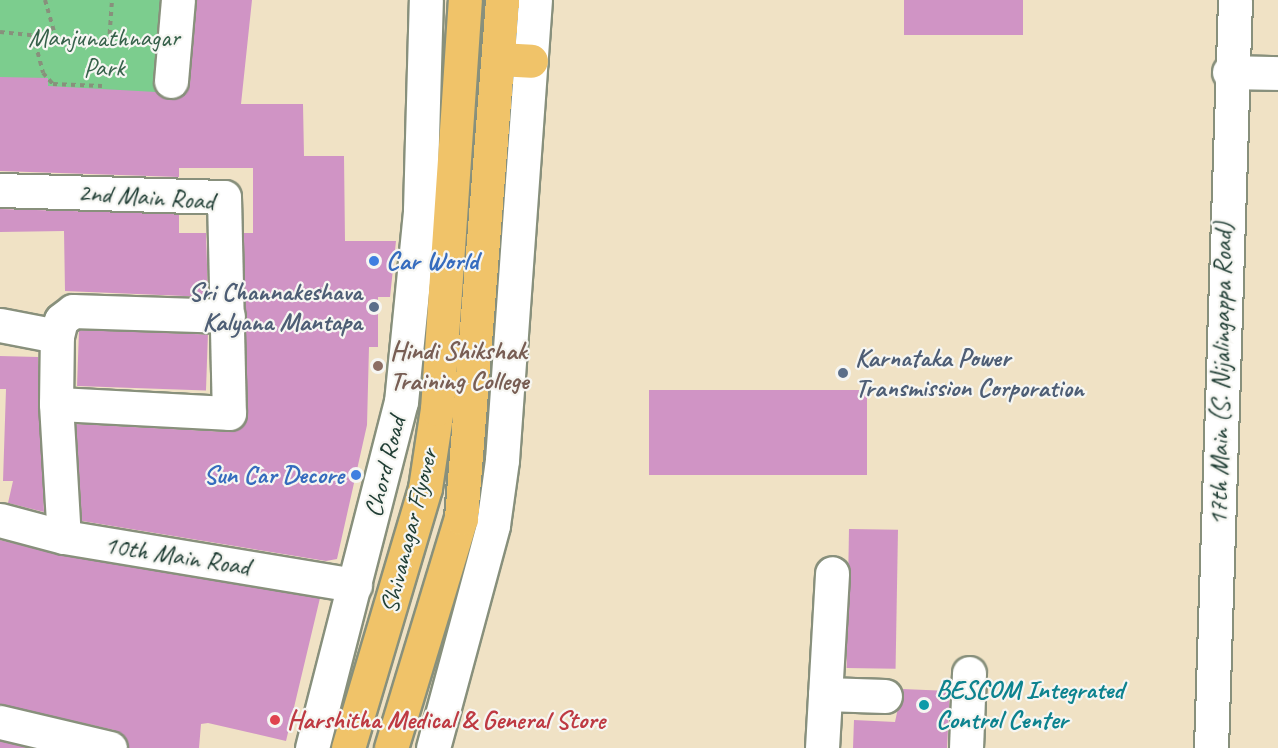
<!DOCTYPE html>
<style>
body{margin:0}
#map{position:relative;width:1278px;height:748px;overflow:hidden;background:#f0e2c5;font-family:Caveat,sans-serif}
div>[style]{position:absolute}
.green>*{inset:0;background:#7ccd8e}
.building>*{inset:0;background:#d094c5;transform-origin:0 0}
.path>*{height:4px;margin-top:-2px;transform-origin:0;background:repeating-linear-gradient(90deg,#88907c 0 4.5px,transparent 0 9px)}
.roads{filter:drop-shadow(2px 0 #88907c) drop-shadow(-2px 0 #88907c) drop-shadow(0 2px #88907c) drop-shadow(0 -2px #88907c)}
.minor>*{height:33px;margin:-16.5px;padding:0 16.5px;transform-origin:16.5px;border-radius:16.5px;background:#fff}
.major>*{height:33px;margin:-16.5px;padding:0 16.5px;transform-origin:16.5px;border-radius:16.5px;background:#f0c369}
.dots>*{width:16px;height:16px;translate:-50% -50%;box-sizing:border-box;border:3px solid #f6f6f2;border-radius:50%}
span{translate:-50% -50%;white-space:nowrap;text-align:center;line-height:1.15;-webkit-text-stroke:4.5px #f6f6f2;paint-order:stroke}
.park-label{font-size:26px;color:#36614a}
.street-label{font-size:26px;color:#1f3d34}
.shop-label{font-size:26px;color:#366cbe;font-weight:700}
.left{translate:0 -50%;text-align:left}
.right{translate:-100% -50%;text-align:right}
.service-label{font-size:26px;color:#4e5e75;font-weight:700}
.education-label{font-size:26px;color:#785e54;font-weight:700}
.culture-label{font-size:26px;color:#0d838f;font-weight:700}
.health-label{font-size:26px;color:#be3a42;font-weight:700}
</style>
<div id="map">
<div class="green">
<i style="clip-path:polygon(0 0,170px 0,161px 111px,0 98px)"></i>
</div>
<div class="building">
<i style="clip-path:polygon(196px 0,252px 0,241px 104px,303px 104px,304px 156px,344px 156px,345px 241px,396px 241px,390px 297px,378px 297px,378px 347px,369px 347px,367px 425px,337px 559px,326px 561px,82px 521px,76px 424px,228px 432px,245px 422px,244px 233px,253px 233px,253px 168px,179px 168px,179px 177px,0 171px,0 77px,48px 78px,48px 86px,156px 92px,178px 98px,190px 83px)"></i>
<i style="left:904px;top:0;width:119px;height:35px"></i>
<i style="clip-path:polygon(0 209px,179px 214px,179px 233px,206px 233px,208px 297px,65px 291px,64px 231px,0 232px)"></i>
<i style="left:79px;top:330px;width:129px;height:56px;rotate:2deg"></i>
<i style="clip-path:polygon(0 356px,38px 357px,44px 512px,8px 503px,13px 481px,3px 481px,6px 389px,0 389px)"></i>
<i style="left:649px;top:390px;width:218px;height:85px"></i>
<i style="left:849px;top:529px;width:49px;height:139px;rotate:1deg"></i>
<i style="clip-path:polygon(0 540px,61px 555px,320px 598px,286px 741px,208px 723px,201px 724px,199px 748px,128px 748px,114px 730px,0 704px)"></i>
<i style="clip-path:polygon(902px 689px,950px 691px,947px 748px,853px 748px,854px 720px,895px 722px)"></i>
<i style="clip-path:polygon(0 741px,28px 748px,0 748px)"></i>
</div>
<div class="path">
<i style="left:45px;top:0;width:40px;rotate:74deg"></i>
<i style="left:0;top:32px;width:110px;rotate:5.8deg"></i>
<i style="left:109px;top:43px;width:43px;rotate:-86deg"></i>
<i style="left:33px;top:35px;width:39px;rotate:75deg"></i>
<i style="left:43px;top:73px;width:15px;rotate:48deg"></i>
<i style="left:53px;top:84px;width:49px;rotate:2.3deg"></i>
</div>
<div class="roads">
<div class="minor">
<i style="left:1229px;top:72px;width:49px;rotate:1.2deg"></i>
<i style="left:171px;top:81px;width:81px;rotate:-85.1deg"></i>
<i style="left:0;top:190px;width:224px;rotate:1.8deg"></i>
<i style="left:224px;top:197px;width:216px;rotate:88.7deg"></i>
<i style="left:229px;top:413px;width:173px;rotate:-177deg"></i>
<i style="left:56px;top:404px;width:133px;rotate:86.6deg"></i>
<i style="left:0;top:325px;width:58px;rotate:10.9deg"></i>
<i style="left:56px;top:404px;width:68px;rotate:-89.2deg"></i>
<i style="left:57px;top:336px;width:16px;rotate:-76deg"></i>
<i style="left:61px;top:320px;width:15px;rotate:-37deg"></i>
<i style="left:73px;top:311px;width:155px;rotate:1.8deg"></i>
<i style="left:0;top:520px;width:66px;rotate:14.9deg"></i>
<i style="left:64px;top:537px;width:295px;rotate:9.4deg"></i>
<i style="left:825px;top:694px;width:60px;rotate:1.9deg"></i>
<i style="left:0;top:722px;width:113px;rotate:13.3deg"></i>
<i style="left:312px;top:748px;width:357px;rotate:-75.6deg"></i>
<i style="left:401px;top:402px;width:193px;rotate:-84.3deg"></i>
<i style="left:420px;top:210px;width:210px;rotate:-88.4deg"></i>
<i style="left:433px;top:748px;width:231px;rotate:-74.9deg"></i>
<i style="left:493px;top:525px;width:66px;rotate:-82.1deg"></i>
<i style="left:502px;top:460px;width:461px;rotate:-85.9deg"></i>
<i style="left:822px;top:748px;width:175px;rotate:-86.7deg"></i>
<i style="left:966px;top:748px;width:75px;rotate:-87.7deg"></i>
<i style="left:1211px;top:748px;width:748px;rotate:-88.16deg"></i>
</div>
<div class="major">
<i style="left:498px;top:59px;width:33px;rotate:3deg"></i>
<i style="left:348px;top:748px;width:271px;rotate:-73.5deg"></i>
<i style="left:425px;top:488px;width:80px;rotate:-81.4deg"></i>
<i style="left:437px;top:409px;width:410px;rotate:-86.1deg"></i>
<i style="left:391px;top:748px;width:240px;rotate:-73.1deg"></i>
<i style="left:461px;top:518px;width:520px;rotate:-85.47deg"></i>
</div>
</div>
<div class="dots">
<i style="left:374px;top:261px;background:#3f7fe0"></i>
<i style="left:374px;top:307px;background:#5c6f8a"></i>
<i style="left:378px;top:366px;background:#8d6e63"></i>
<i style="left:843px;top:373px;background:#5c6f8a"></i>
<i style="left:356px;top:475px;background:#3f7fe0"></i>
<i style="left:924px;top:705px;background:#0f9aa8"></i>
<i style="left:275px;top:720px;background:#e0444e"></i>
</div>
<div class="park-label">
<span style="left:104px;top:53px">Manjunathnagar<br>Park</span>
</div>
<div class="street-label">
<span style="left:146px;top:197px;rotate:4deg">2nd Main Road</span>
<span style="left:1221px;top:374px;rotate:-89deg">17th Main (S. Nijalingappa Road)</span>
<span style="left:385px;top:467px;rotate:-76deg">Chord Road</span>
<span style="left:409px;top:531px;rotate:-76deg">Shivanagar Flyover</span>
<span style="left:177px;top:556px;rotate:9deg">10th Main Road</span>
</div>
<div class="shop-label">
<span class="left" style="left:386px;top:261px">Car World</span>
<span class="right" style="left:344px;top:475px">Sun Car Decore</span>
</div>
<div class="service-label">
<span class="right" style="left:362px;top:307px">Sri Channakeshava<br>Kalyana Mantapa</span>
<span class="left" style="left:855px;top:373px">Karnataka Power<br>Transmission Corporation</span>
</div>
<div class="education-label">
<span class="left" style="left:390px;top:366px">Hindi Shikshak<br>Training College</span>
</div>
<div class="culture-label">
<span class="left" style="left:936px;top:705px">BESCOM Integrated<br>Control Center</span>
</div>
<div class="health-label">
<span class="left" style="left:287px;top:720px">Harshitha Medical &amp; General Store</span>
</div>
</div>
